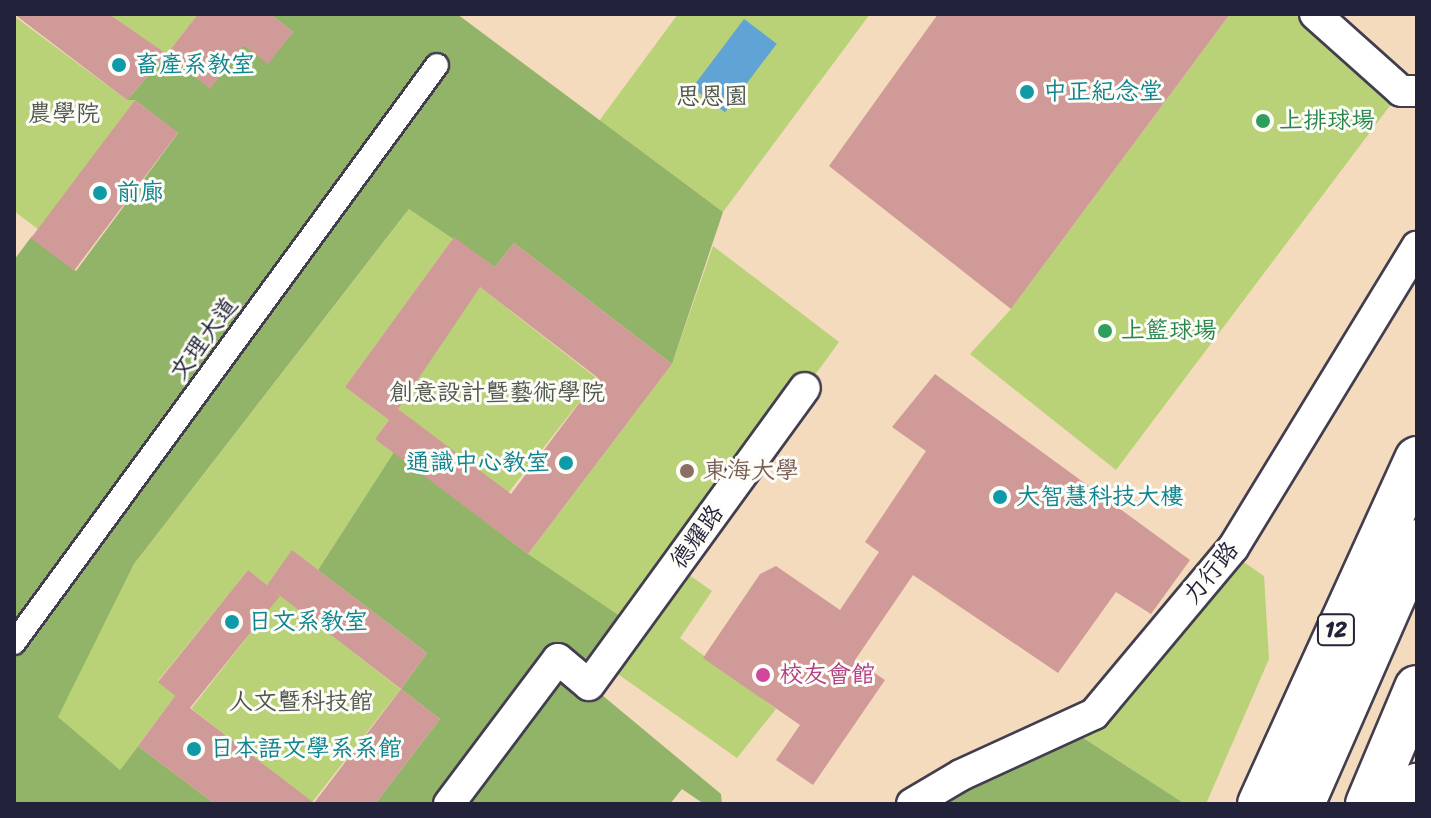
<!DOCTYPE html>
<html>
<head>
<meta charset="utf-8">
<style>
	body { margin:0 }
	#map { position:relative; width:1431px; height:818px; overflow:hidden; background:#f4dbbe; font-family:Sriracha,"LXGW WenKai TC",sans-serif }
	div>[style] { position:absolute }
	.green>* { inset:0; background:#b9d277; transform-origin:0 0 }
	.forest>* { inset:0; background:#92b468 }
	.water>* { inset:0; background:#60a3d5; transform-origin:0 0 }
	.building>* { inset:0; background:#cf9a97; transform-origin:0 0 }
	.roads { filter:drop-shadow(2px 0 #423e4f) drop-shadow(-2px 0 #423e4f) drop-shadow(0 2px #423e4f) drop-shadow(0 -2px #423e4f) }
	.pedestrian>* { height:22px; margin:-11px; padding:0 11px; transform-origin:11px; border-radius:11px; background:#fff }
	.minor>* { height:30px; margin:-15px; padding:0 15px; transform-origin:15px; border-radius:15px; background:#fff }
	.primary>* { height:44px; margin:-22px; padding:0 22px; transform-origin:22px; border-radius:22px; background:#fff }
	.dots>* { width:22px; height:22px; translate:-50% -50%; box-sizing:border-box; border:4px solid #fdfcf7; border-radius:50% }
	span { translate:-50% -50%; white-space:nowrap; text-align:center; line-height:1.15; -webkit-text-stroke:6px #fdfcf7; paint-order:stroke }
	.shield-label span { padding:2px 6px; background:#fdfcf7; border:2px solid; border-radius:6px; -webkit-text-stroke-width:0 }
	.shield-label { font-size:22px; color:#22223b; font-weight:700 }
	.culture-label { font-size:24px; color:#0d838f }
	.left { translate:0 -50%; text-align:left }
	.right { translate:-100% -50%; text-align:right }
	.park-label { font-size:24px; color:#4f574d }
	.leisure-label { font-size:24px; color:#27864d }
	.street-label { font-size:24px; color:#22223b }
	.education-label { font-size:24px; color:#785e54 }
	.hotel-label { font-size:24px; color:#b23c85 }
	.frame { position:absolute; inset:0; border:16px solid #22223b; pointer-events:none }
</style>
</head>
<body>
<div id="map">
	<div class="green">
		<div style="clip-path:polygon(109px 14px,198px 14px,167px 54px)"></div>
		<div style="clip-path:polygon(678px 14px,870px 14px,723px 212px,599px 121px)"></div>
		<div style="clip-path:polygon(1230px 14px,1299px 14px,1401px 91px,1116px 470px,970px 354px,1011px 309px)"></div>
		<div style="clip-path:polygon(14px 16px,127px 100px,135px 100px,39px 230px,14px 211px)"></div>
		<div style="clip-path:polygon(410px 208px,454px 237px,345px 387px,389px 420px,375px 439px,394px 452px,318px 570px,292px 551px,267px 585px,248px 570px,158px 681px,175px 696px,120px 770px,57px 718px,134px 564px)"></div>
		<div style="clip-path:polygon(713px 246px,839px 342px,676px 566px,712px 591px,680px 638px,776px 709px,737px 758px,605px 665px,528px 554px,672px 364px)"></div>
		<div style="left:480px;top:287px;width:149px;height:147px;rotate:38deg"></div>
		<div style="clip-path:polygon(1219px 545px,1264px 576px,1269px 659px,1206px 804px,1185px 804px,1068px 728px)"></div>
		<div style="left:280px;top:595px;width:153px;height:144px;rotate:38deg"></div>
	</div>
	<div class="forest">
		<div style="clip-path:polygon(270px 14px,457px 14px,723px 212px,672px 364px,514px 243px,495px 267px,409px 209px,134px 564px,58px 717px,120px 770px,138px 746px,215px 804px,14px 804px,14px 260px,32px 236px,76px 271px,178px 133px,135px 100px,127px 100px,167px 54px,210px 88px,244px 45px,268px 63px,293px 32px)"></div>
		<div style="clip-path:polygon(394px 452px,528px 554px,633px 625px,590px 685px,721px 794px,722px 804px,704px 804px,682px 789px,670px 804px,375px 804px,440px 719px,401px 689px,427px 653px,318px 570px)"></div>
		<div style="clip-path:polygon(1068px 728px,1185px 804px,912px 804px)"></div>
	</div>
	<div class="water">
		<div style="left:744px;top:19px;width:41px;height:86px;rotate:37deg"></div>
	</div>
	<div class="building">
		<div style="clip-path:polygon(14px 14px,109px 14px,167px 54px,127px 100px)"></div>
		<div style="clip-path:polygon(198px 14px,270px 14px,293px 32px,268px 64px,244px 45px,210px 89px,167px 54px)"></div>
		<div style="clip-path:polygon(938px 14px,1230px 14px,1011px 309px,829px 166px)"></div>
		<div style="left:135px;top:100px;width:54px;height:173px;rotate:37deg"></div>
		<div style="clip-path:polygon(evenodd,454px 237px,495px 267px,514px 243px,672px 364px,528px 554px,375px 439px,389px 420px,345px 387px,454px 237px,480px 287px,598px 378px,511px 494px,398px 409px,480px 287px)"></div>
		<div style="clip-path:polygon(935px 374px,1190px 560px,1151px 614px,1116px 592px,1058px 673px,913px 575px,855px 660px,885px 680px,813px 785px,776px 760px,800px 725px,703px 658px,760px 574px,776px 566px,840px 610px,879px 552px,865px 542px,926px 451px,892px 427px)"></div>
		<div style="clip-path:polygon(evenodd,292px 550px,427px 653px,401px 689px,440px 719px,375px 804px,215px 804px,138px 746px,175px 696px,186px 705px,158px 682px,248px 570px,267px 585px,292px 550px,270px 588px,401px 689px,314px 803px,190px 708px,280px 596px,270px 588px)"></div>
	</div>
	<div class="roads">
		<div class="pedestrian">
			<div style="left:14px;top:643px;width:716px;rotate:-53.8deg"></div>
		</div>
		<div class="minor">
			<div style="left:1315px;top:14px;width:115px;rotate:41.8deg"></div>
			<div style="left:1401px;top:91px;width:16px"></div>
			<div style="left:449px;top:804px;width:181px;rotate:-53.1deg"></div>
			<div style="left:558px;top:659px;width:40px;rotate:40deg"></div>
			<div style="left:589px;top:685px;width:367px;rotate:-54deg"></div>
			<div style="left:912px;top:804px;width:57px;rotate:-30.6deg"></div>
			<div style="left:961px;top:775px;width:146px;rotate:-24.6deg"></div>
			<div style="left:1094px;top:714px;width:217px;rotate:-50.1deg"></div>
			<div style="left:1233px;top:548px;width:353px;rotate:-58.6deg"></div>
		</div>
		<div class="primary">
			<div style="left:1260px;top:804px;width:379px;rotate:-65.5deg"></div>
			<div style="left:1302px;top:804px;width:286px;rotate:-66.3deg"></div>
			<div style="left:1368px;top:804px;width:126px;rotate:-67.1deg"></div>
			<div style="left:1409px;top:804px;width:20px;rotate:-66deg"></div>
		</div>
	</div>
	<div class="dots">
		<div style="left:119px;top:65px;background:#0f9aa8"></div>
		<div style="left:1027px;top:92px;background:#0f9aa8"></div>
		<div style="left:1263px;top:121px;background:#2e9e5b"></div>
		<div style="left:100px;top:193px;background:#0f9aa8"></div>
		<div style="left:1105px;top:331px;background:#2e9e5b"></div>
		<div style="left:566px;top:463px;background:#0f9aa8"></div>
		<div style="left:687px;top:471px;background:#8d6e63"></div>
		<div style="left:1000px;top:497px;background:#0f9aa8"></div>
		<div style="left:232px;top:622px;background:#0f9aa8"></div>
		<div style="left:763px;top:675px;background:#d1479c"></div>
		<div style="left:194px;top:749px;background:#0f9aa8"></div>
	</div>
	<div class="shield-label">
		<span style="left:1336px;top:630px">12</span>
	</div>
	<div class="culture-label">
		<span class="left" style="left:135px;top:65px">畜產系教室</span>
		<span class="left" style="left:1043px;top:92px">中正紀念堂</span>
		<span class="left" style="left:116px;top:193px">前廊</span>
		<span class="right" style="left:550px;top:463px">通識中心教室</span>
		<span class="left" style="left:1016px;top:497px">大智慧科技大樓</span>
		<span class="left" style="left:248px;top:622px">日文系教室</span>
		<span class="left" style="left:210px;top:749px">日本語文學系系館</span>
	</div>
	<div class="park-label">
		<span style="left:712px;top:97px">思恩園</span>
		<span style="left:64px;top:114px">農學院</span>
		<span style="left:497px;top:393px">創意設計暨藝術學院</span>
		<span style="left:301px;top:702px">人文暨科技館</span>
	</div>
	<div class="leisure-label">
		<span class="left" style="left:1279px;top:121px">上排球場</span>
		<span class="left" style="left:1121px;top:331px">上籃球場</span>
	</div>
	<div class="street-label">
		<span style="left:204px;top:339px;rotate:-54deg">文理大道</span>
		<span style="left:697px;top:537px;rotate:-54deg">德耀路</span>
		<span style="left:1211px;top:573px;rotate:-51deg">力行路</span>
	</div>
	<div class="education-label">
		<span class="left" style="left:703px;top:471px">東海大學</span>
	</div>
	<div class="hotel-label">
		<span class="left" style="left:779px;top:675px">校友會館</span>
	</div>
	<div class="frame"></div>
</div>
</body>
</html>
